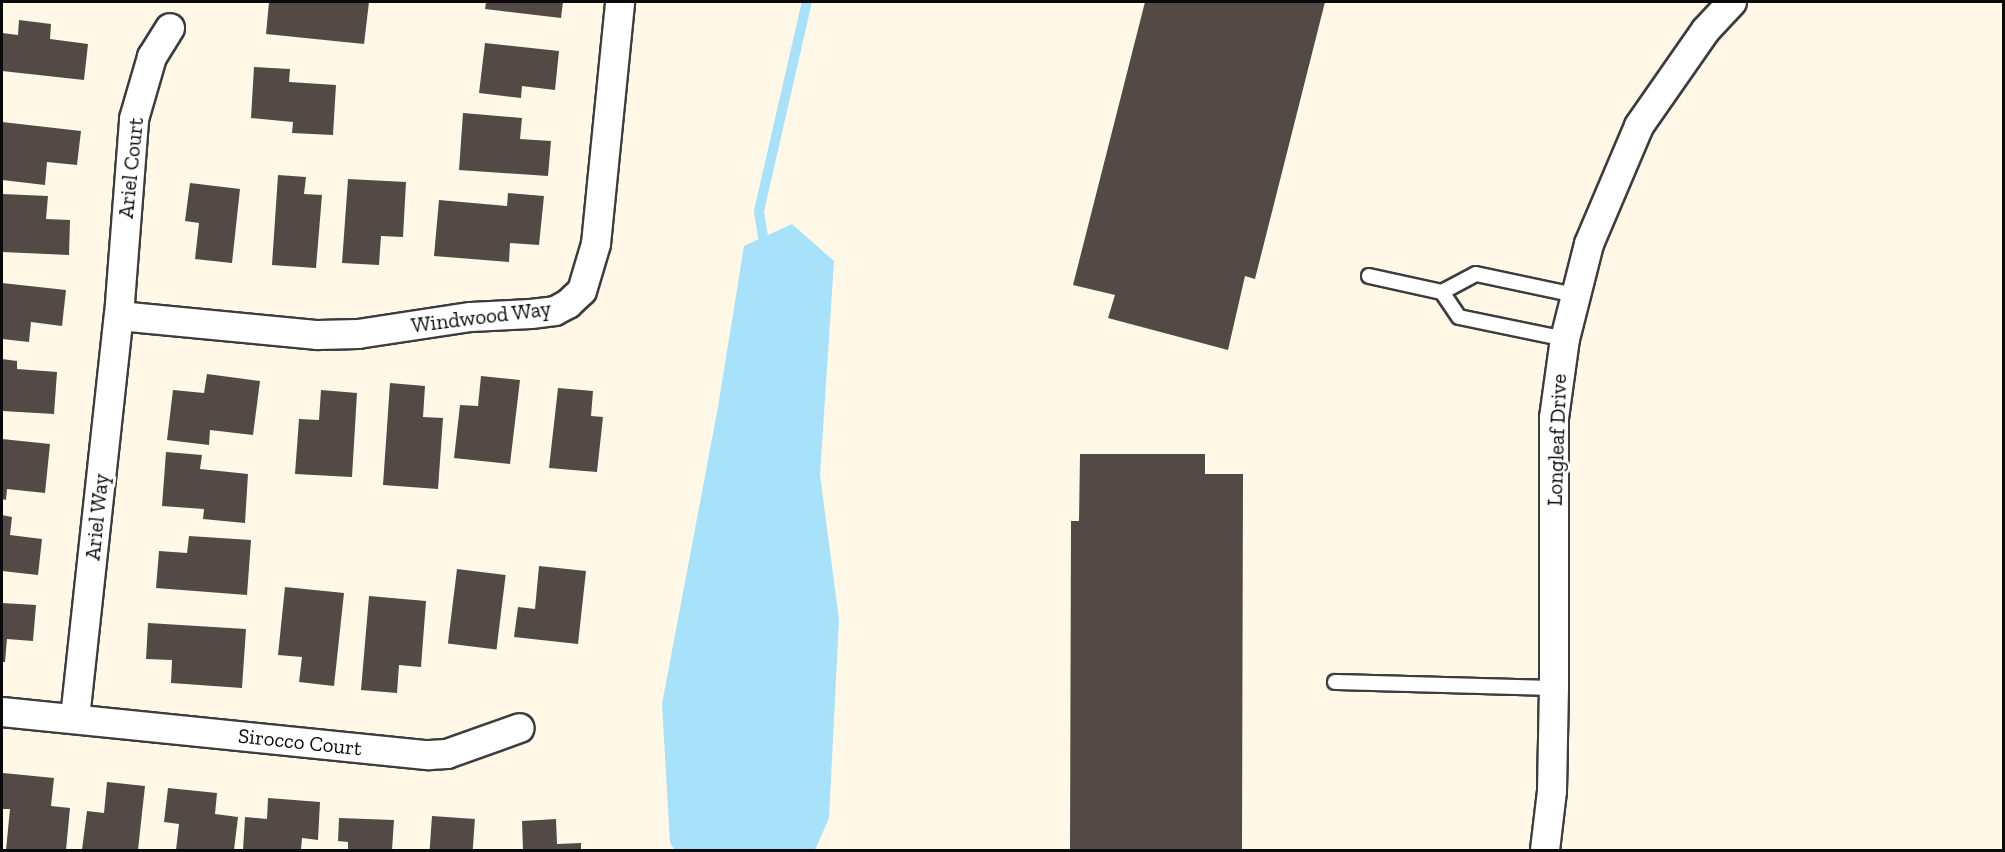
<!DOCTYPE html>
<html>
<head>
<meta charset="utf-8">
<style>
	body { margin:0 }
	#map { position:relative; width:2005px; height:852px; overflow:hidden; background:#fff8e7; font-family:"Zilla Slab",serif }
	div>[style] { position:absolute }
	.water>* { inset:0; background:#a8e2fa }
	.stream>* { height:10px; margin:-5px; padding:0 5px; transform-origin:5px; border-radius:5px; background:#a8e2fa }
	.building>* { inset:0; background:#534a46; transform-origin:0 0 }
	.roads { filter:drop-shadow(2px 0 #3d3d3d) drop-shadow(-2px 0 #3d3d3d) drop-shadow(0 2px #3d3d3d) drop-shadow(0 -2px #3d3d3d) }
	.service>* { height:14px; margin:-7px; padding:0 7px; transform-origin:7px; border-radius:7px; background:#fff }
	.minor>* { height:28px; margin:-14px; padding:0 14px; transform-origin:14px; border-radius:14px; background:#fff }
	span { translate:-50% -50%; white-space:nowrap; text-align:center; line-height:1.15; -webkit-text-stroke:6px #fff; paint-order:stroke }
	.street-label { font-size:21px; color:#0a0a0a }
	.frame { position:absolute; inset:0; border:3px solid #0a0a0a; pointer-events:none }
</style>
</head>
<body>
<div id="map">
	<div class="water">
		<div style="clip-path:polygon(792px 224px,834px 261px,820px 475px,839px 620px,829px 818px,815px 850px,675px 850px,670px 843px,662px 704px,718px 407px,744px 246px)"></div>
	</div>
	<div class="stream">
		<div style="left:763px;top:237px;width:26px;rotate:-99deg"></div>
		<div style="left:759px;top:211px;width:214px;rotate:-77.1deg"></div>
	</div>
	<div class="building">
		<div style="clip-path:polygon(269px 2px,369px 2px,364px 44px,266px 34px)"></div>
		<div style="clip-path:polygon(486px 2px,563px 2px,561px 18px,485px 9px)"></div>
		<div style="clip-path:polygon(1145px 2px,1325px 2px,1255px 279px,1245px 276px,1228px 350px,1108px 318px,1115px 295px,1073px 285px)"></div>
		<div style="clip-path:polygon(19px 20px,51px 24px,50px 39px,88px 44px,84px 80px,2px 71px,2px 33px,18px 35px)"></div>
		<div style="clip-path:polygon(485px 43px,559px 51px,555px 90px,522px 86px,521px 98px,479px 93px)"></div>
		<div style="clip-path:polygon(254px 67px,290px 69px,289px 82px,336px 85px,333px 135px,292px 133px,293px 122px,251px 118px)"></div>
		<div style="clip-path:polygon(463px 113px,522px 118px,520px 139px,551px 141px,548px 176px,459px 170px)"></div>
		<div style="clip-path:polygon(2px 122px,81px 131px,77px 165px,47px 162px,45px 185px,2px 180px)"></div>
		<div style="clip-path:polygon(278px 175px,306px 177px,304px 194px,322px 195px,316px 268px,272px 265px)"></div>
		<div style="clip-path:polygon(348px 179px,406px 182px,403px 237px,381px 236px,379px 265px,342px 263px)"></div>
		<div style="clip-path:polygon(190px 183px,240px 189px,232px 263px,195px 259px,199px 223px,185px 221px)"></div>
		<div style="clip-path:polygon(508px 193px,544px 196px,539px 245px,510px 243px,509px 262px,434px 256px,439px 200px,507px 206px)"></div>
		<div style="clip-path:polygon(2px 194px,48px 196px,46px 219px,70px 220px,69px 255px,2px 252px)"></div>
		<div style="clip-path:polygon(2px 283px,66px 290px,62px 326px,31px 322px,29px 342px,2px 339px)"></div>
		<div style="clip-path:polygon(2px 359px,17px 361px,17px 369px,57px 372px,54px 414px,2px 411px)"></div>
		<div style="clip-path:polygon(207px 374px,260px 381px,253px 435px,210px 430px,209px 445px,167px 440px,173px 390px,204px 393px)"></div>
		<div style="clip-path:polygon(481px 376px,520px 380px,510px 464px,454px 458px,460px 405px,478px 406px)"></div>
		<div style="clip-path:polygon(390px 383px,425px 386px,423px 417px,443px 418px,438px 489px,383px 485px)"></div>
		<div style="clip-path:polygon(558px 388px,593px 391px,591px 416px,603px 417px,597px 472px,549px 468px)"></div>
		<div style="clip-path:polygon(321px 390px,357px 393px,352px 477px,295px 474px,299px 419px,319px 420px)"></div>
		<div style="clip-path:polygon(2px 439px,50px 444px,45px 493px,7px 489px,6px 500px,2px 499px)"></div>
		<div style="clip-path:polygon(166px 452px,202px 455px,200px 469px,248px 474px,245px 523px,203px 519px,204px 509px,162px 506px)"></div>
		<div style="clip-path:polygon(1080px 454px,1205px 454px,1205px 474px,1243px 474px,1242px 850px,1070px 850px,1071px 521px,1079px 521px)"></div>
		<div style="clip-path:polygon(2px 515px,12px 517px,10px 535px,42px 539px,38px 575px,2px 571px)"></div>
		<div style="clip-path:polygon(189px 536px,251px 540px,247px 595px,156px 588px,159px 551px,187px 553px)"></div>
		<div style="clip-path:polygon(539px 566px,586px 571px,578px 644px,514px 637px,518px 607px,535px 609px)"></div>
		<div style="left:457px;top:569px;width:49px;height:75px;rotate:7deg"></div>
		<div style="clip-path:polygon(285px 587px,344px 593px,334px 686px,299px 682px,302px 657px,278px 655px)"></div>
		<div style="clip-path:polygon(369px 596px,426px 601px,421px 667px,399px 665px,397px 693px,361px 690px)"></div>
		<div style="clip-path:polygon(2px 603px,36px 605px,33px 641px,7px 639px,5px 662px,2px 662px)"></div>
		<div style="clip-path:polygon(148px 623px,246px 629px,242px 688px,171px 683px,172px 660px,146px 659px)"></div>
		<div style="clip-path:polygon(3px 773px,54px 778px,51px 806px,70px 808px,66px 850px,6px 850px,10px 809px,2px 809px)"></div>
		<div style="clip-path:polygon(107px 782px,145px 786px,138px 850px,82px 850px,87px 811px,104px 813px)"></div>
		<div style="clip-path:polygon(168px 788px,217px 793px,215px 814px,238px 817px,234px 850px,176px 850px,179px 824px,164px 822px)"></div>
		<div style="clip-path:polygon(268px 798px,320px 802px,318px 840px,302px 838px,301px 850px,243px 850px,245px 817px,267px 819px)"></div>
		<div style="left:432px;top:816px;width:43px;height:34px;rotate:4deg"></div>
		<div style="clip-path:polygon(339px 818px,394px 820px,392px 850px,348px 850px,348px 842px,338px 841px)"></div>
		<div style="clip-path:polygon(556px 819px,557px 844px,581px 843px,581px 850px,523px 850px,522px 821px)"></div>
	</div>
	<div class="roads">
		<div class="service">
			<div style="left:1369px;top:276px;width:75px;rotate:12.4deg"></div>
			<div style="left:1442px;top:292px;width:38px;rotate:-28deg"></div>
			<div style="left:1476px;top:274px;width:101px;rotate:12deg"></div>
			<div style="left:1442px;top:292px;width:30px;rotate:56deg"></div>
			<div style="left:1459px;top:317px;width:108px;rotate:11.7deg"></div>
			<div style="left:1335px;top:682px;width:219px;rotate:1.6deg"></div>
		</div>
		<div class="minor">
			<div style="left:119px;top:316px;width:200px;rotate:5.5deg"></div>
			<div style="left:318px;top:335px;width:40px;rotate:-1.4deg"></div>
			<div style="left:358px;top:334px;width:114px;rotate:-8.6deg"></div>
			<div style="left:471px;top:317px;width:60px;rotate:-2.9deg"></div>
			<div style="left:531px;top:314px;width:24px;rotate:-7deg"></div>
			<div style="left:555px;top:311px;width:15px;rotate:-28deg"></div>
			<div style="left:568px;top:304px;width:19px;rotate:-43deg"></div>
			<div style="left:582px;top:291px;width:49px;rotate:-73.4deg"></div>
			<div style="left:596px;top:244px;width:243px;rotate:-84.3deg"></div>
			<div style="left:2px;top:712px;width:429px;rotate:5.8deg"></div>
			<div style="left:429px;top:755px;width:18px;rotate:-3deg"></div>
			<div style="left:447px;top:754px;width:77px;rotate:-19.6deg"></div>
			<div style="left:75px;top:718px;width:404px;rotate:-83.8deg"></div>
			<div style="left:119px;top:316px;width:198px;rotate:-85.6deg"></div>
			<div style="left:134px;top:119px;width:65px;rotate:-73.8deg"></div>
			<div style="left:152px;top:57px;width:34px;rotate:-58deg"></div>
			<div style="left:1545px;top:850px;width:59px;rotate:-83.2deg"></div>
			<div style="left:1552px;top:791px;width:103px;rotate:-88.9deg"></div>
			<div style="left:1554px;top:688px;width:270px;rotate:-90deg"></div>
			<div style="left:1554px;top:418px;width:80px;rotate:-82.1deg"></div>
			<div style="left:1565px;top:339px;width:98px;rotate:-75.8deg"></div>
			<div style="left:1589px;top:244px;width:128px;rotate:-67deg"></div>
			<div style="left:1639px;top:126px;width:117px;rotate:-55.1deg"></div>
			<div style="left:1706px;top:30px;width:38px;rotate:-47deg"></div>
		</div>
	</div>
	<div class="street-label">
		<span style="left:131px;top:168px;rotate:-84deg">Ariel Court</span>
		<span style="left:481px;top:317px;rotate:-7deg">Windwood Way</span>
		<span style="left:1557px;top:440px;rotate:-88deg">Longleaf Drive</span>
		<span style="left:97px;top:517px;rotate:-84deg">Ariel Way</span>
		<span style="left:300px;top:742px;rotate:6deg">Sirocco Court</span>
	</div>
	<div class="frame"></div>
</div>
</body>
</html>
